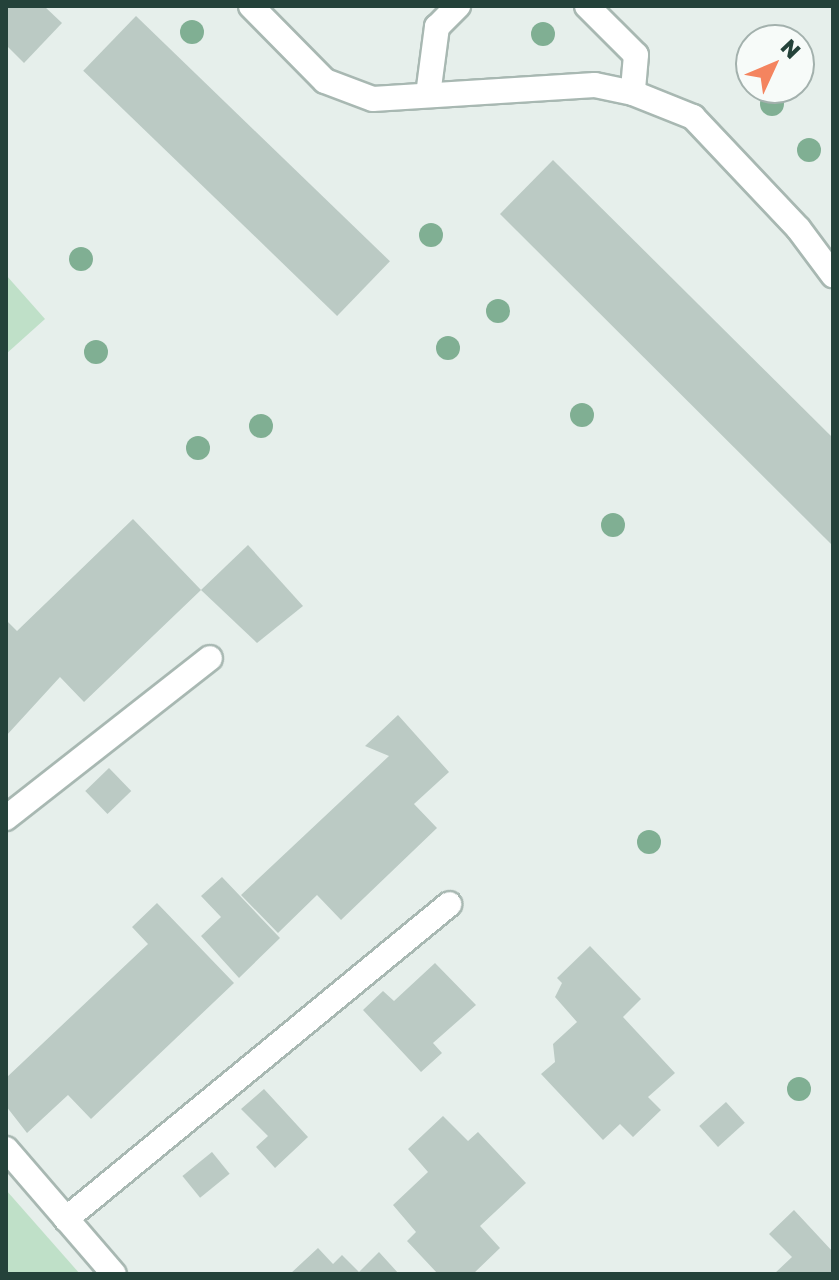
<!DOCTYPE html>
<html>
<head>
<meta charset="utf-8">
<style>
	body { margin:0 }
	#map { position:relative; width:839px; height:1280px; overflow:hidden; background:#e6efeb; font-family:"Golos Text",sans-serif }
	div>[style] { position:absolute }
	.green>* { inset:0; background:#bfe0c8 }
	.building>* { inset:0; background:#bbcac4; transform-origin:0 0 }
	.roads { filter:drop-shadow(2px 0 #a8b8b2) drop-shadow(-2px 0 #a8b8b2) drop-shadow(0 2px #a8b8b2) drop-shadow(0 -2px #a8b8b2) }
	.lane>* { height:24px; margin:-12px; padding:0 12px; transform-origin:12px; border-radius:12px; background:#fff }
	.street>* { height:24px; margin:-12px; padding:0 12px; transform-origin:12px; border-radius:12px; background:#fff }
	.trees>* { width:24px; height:24px; margin:-12px; border-radius:50%; background:#80af93 }
	span { translate:-50% -50%; white-space:nowrap; text-align:center; line-height:1.15; -webkit-text-stroke:7px #f7fbf9; paint-order:stroke }
	.frame { position:absolute; inset:0; border:8px solid #24423a; pointer-events:none }
	.north { position:absolute; left:735px; top:24px; width:80px; height:80px; box-sizing:border-box; background:#f7fbf9; border:2px solid #a3b1ad; border-radius:50%; rotate:46deg; font-size:22px; font-weight:700; line-height:32px; text-align:center; color:#24423a }
	.north::after { content:''; display:block; margin:auto; width:28px; height:36px; background:#f4845f; clip-path:polygon(50% 0,100% 100%,50% 72%,0 100%) }
</style>
</head>
<body>
<div id="map">
	<div class="green">
		<div style="clip-path:polygon(6px 275px,45px 319px,6px 354px)"></div>
		<div style="clip-path:polygon(6px 1190px,80px 1274px,6px 1274px)"></div>
	</div>
	<div class="building">
		<div style="clip-path:polygon(6px 6px,44px 6px,62px 23px,24px 63px,6px 45px)"></div>
		<div style="left:136px;top:16px;width:353px;height:76px;rotate:44deg"></div>
		<div style="clip-path:polygon(553px 160px,833px 438px,833px 546px,500px 214px)"></div>
		<div style="clip-path:polygon(133px 519px,201px 590px,84px 702px,60px 677px,6px 736px,6px 620px,17px 631px)"></div>
		<div style="clip-path:polygon(248px 545px,303px 606px,257px 643px,201px 590px)"></div>
		<div style="clip-path:polygon(398px 715px,449px 772px,414px 804px,437px 828px,341px 920px,317px 895px,278px 933px,241px 895px,389px 756px,365px 746px)"></div>
		<div style="left:109px;top:768px;width:32px;height:33px;rotate:46deg"></div>
		<div style="clip-path:polygon(222px 877px,280px 938px,239px 978px,201px 936px,221px 917px,201px 896px)"></div>
		<div style="clip-path:polygon(157px 903px,234px 983px,91px 1119px,68px 1095px,27px 1133px,6px 1106px,6px 1078px,148px 944px,132px 927px)"></div>
		<div style="clip-path:polygon(590px 946px,641px 999px,623px 1017px,675px 1073px,648px 1097px,661px 1110px,633px 1137px,620px 1124px,603px 1140px,541px 1074px,555px 1062px,553px 1044px,577px 1022px,555px 997px,562px 983px,557px 978px)"></div>
		<div style="clip-path:polygon(435px 963px,476px 1005px,433px 1043px,442px 1053px,421px 1072px,363px 1010px,383px 991px,394px 1001px)"></div>
		<div style="clip-path:polygon(264px 1089px,308px 1137px,275px 1168px,256px 1147px,268px 1136px,241px 1109px)"></div>
		<div style="left:726px;top:1102px;width:28px;height:36px;rotate:48deg"></div>
		<div style="clip-path:polygon(443px 1116px,468px 1141px,478px 1132px,526px 1183px,480px 1226px,500px 1248px,473px 1274px,438px 1274px,407px 1241px,416px 1232px,393px 1205px,428px 1172px,408px 1149px)"></div>
		<div style="left:212px;top:1152px;width:28px;height:38px;rotate:51deg"></div>
		<div style="clip-path:polygon(794px 1210px,833px 1252px,833px 1274px,774px 1274px,792px 1257px,769px 1234px)"></div>
		<div style="clip-path:polygon(318px 1248px,333px 1264px,342px 1255px,359px 1272px,379px 1252px,399px 1274px,290px 1274px)"></div>
	</div>
	<div class="roads">
		<div class="lane">
			<div style="left:6px;top:818px;width:259px;rotate:-38.1deg"></div>
			<div style="left:66px;top:1219px;width:496px;rotate:-39.4deg"></div>
		</div>
		<div class="street">
			<div style="left:251px;top:6px;width:105px;rotate:45.4deg"></div>
			<div style="left:325px;top:81px;width:51px;rotate:20.6deg"></div>
			<div style="left:373px;top:99px;width:222px;rotate:-3.6deg"></div>
			<div style="left:595px;top:85px;width:39px;rotate:12deg"></div>
			<div style="left:633px;top:93px;width:65px;rotate:21.8deg"></div>
			<div style="left:693px;top:117px;width:153px;rotate:46.6deg"></div>
			<div style="left:798px;top:228px;width:59px;rotate:53.3deg"></div>
			<div style="left:587px;top:6px;width:69px;rotate:45deg"></div>
			<div style="left:636px;top:55px;width:38px;rotate:95deg"></div>
			<div style="left:428px;top:95px;width:69px;rotate:-82.5deg"></div>
			<div style="left:437px;top:27px;width:30px;rotate:-45deg"></div>
			<div style="left:6px;top:1149px;width:165px;rotate:49.2deg"></div>
		</div>
	</div>
	<div class="trees">
		<div style="left:192px;top:32px"></div>
		<div style="left:543px;top:34px"></div>
		<div style="left:772px;top:104px"></div>
		<div style="left:809px;top:150px"></div>
		<div style="left:431px;top:235px"></div>
		<div style="left:81px;top:259px"></div>
		<div style="left:498px;top:311px"></div>
		<div style="left:448px;top:348px"></div>
		<div style="left:96px;top:352px"></div>
		<div style="left:582px;top:415px"></div>
		<div style="left:261px;top:426px"></div>
		<div style="left:198px;top:448px"></div>
		<div style="left:613px;top:525px"></div>
		<div style="left:649px;top:842px"></div>
		<div style="left:799px;top:1089px"></div>
	</div>
	<div class="frame"></div>
	<div class="north">N</div>
</div>
</body>
</html>
